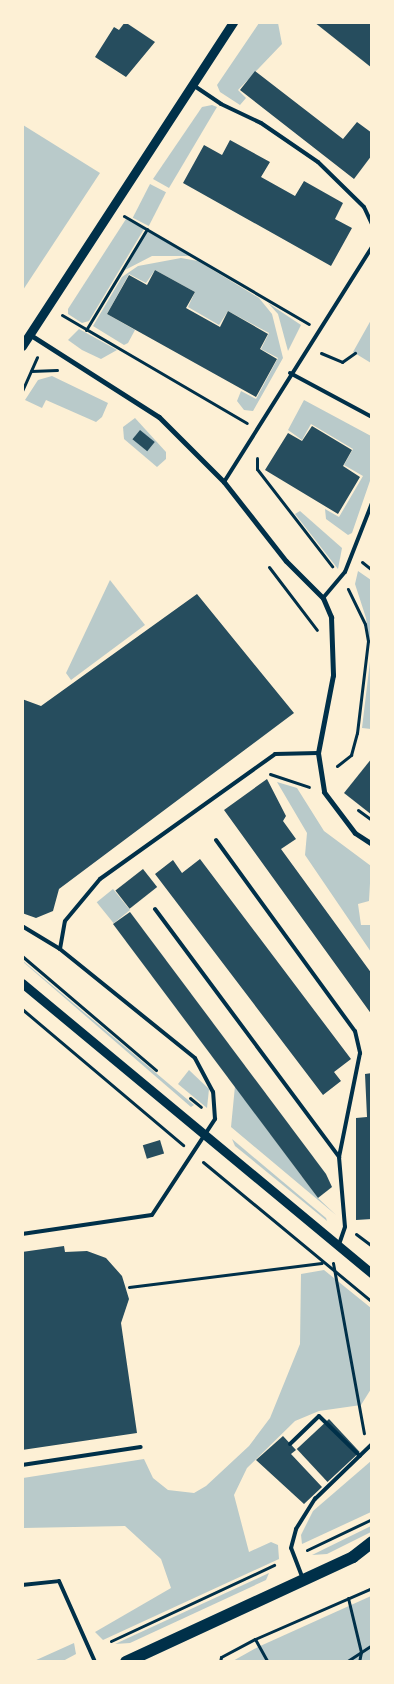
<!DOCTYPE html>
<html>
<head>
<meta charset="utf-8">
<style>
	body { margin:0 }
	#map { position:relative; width:394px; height:1684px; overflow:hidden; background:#fdf0d5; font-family:Signika,sans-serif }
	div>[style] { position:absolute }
	.green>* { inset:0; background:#b9caca; transform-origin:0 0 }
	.building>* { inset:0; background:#264d5e; transform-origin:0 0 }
	.path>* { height:3px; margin:-1.5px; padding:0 1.5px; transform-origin:1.5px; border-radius:1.5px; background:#003049 }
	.service>* { height:4px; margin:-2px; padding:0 2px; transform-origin:2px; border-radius:2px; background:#003049 }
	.minor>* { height:5px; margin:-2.5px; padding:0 2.5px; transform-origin:2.5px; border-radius:2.5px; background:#003049 }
	.tertiary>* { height:9px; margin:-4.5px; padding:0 4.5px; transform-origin:4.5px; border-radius:4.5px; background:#003049 }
	.primary>* { height:12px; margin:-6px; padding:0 6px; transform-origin:6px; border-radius:6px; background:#003049 }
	span { translate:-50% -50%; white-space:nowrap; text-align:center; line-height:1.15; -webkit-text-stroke:4px #fdf0d5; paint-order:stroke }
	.frame { position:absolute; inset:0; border:24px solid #fdf0d5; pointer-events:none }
</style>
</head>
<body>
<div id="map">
	<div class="green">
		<div style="clip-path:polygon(259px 23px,278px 23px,282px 44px,238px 90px,246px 98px,240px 105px,220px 92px,217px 85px)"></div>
		<div style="clip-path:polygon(212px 105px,217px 107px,169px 188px,153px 179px,202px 107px)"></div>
		<div style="clip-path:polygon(23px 125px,100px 173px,23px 290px)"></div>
		<div style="left:150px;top:184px;width:18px;height:38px;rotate:27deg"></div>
		<div style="clip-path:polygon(126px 219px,144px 229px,89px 321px,82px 323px,68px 314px,68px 309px)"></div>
		<div style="clip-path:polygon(147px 231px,190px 256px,152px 256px,125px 270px)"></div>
		<div style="clip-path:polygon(181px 258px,198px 261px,259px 298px,272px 314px,283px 358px,253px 411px,244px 410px,237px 401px,241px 391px,256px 399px,278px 358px,261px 349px,269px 333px,228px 311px,219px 325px,188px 307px,195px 292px,155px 270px,146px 283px,129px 274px,107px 314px,135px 330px,128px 343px,124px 345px,93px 326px,122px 277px,138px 266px)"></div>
		<div style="clip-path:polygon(268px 303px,301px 325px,288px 351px,278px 314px)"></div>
		<div style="clip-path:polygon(371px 320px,371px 363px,353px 352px)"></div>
		<div style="clip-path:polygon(79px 329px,90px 335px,117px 350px,101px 359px,82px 350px,68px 340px)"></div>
		<div style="clip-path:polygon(52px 376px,108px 403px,102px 417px,96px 422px,46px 400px,42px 408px,25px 400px,38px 380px)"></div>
		<div style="clip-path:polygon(304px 400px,371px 436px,371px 478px,352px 533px,348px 535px,326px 519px,325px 509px,339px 517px,363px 476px,344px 465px,353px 449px,311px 424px,302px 440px,288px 430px)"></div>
		<div style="clip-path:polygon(135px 418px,166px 452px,166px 459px,157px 467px,124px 439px,123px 427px)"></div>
		<div style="clip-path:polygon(300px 511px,342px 548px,338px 569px,295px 514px)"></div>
		<div style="clip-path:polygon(358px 571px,371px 580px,371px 729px,362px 728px,371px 653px,366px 618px,355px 584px)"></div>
		<div style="clip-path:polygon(110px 580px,145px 625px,71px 680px,66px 673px)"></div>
		<div style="clip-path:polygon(277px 782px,297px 788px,324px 831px,371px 866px,369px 901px,358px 904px,361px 925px,371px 925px,371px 952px,305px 855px,307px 833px)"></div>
		<div style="left:113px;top:889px;width:27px;height:21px;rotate:51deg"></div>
		<div style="clip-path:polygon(22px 961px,23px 961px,194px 1105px,191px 1107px)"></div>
		<div style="clip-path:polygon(189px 1070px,209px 1089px,207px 1108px,178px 1084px)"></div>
		<div style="clip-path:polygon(235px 1086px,318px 1198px,336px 1215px,231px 1127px)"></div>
		<div style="clip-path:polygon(232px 1139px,326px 1218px,327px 1221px,235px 1146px)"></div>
		<div style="clip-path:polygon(324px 1270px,371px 1308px,371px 1389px,361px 1405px,319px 1411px,295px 1421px,247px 1468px,234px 1495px,249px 1552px,271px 1542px,278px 1545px,279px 1559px,103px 1640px,95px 1632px,171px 1588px,161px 1559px,125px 1526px,23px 1528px,23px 1478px,144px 1459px,153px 1478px,168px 1490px,194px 1493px,206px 1486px,249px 1446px,270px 1418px,300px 1344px,301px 1274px)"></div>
		<div style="clip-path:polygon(371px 1461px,371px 1512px,302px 1544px,301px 1535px,313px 1511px)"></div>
		<div style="clip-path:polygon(371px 1526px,371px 1532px,327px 1554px,312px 1555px)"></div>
		<div style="clip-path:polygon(269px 1573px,266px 1580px,130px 1643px,115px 1644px)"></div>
		<div style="clip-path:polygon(371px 1596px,371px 1661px,231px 1662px,258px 1647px)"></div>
		<div style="clip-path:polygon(74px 1643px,76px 1654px,63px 1661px,34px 1661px)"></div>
	</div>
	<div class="building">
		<div style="clip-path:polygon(125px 22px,155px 42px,126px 77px,95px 57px,114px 27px,119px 30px)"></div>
		<div style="clip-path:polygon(314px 22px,372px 22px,372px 68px)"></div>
		<div style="clip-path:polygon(255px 71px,343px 139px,357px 122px,372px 133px,372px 155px,354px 179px,240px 90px)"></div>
		<div style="clip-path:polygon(230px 140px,270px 162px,261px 177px,295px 196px,304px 181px,343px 203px,335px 219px,352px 228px,331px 266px,183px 183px,204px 145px,222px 155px)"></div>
		<div style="clip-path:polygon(155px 270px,195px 292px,186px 308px,220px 327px,228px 311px,268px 334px,260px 349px,277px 359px,256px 397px,107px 314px,129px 275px,147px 285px)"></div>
		<div style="clip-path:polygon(312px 426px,352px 450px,343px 466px,360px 477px,338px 514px,265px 470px,288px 433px,302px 441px)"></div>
		<div style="left:140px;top:430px;width:19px;height:12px;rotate:39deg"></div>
		<div style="clip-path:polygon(197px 594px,294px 713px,59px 889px,53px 911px,36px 918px,22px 913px,22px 699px,41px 706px)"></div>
		<div style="clip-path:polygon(372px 758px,372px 815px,344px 793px)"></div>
		<div style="clip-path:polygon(267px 779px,286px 816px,283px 821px,296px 839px,281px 849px,372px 974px,372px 1015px,224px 810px)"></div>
		<div style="clip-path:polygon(200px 859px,351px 1059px,334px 1072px,341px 1081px,323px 1095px,155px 874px,173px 860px,182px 873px)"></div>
		<div style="left:143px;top:869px;width:23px;height:35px;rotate:52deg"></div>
		<div style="clip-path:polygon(130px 912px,326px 1174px,332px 1187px,318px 1198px,113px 924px)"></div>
		<div style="clip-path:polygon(372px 1073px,372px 1219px,356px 1220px,356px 1118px,367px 1117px,365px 1074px)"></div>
		<div style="left:160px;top:1140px;width:14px;height:18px;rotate:73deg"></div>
		<div style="clip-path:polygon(64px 1246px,65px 1252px,87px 1251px,106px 1258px,122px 1276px,129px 1299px,121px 1323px,137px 1433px,22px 1450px,22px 1252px)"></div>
		<div style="left:329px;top:1419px;width:45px;height:44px;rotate:47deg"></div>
		<div style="clip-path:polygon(283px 1436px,296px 1450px,291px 1454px,322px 1487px,304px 1504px,256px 1460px)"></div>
	</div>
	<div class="path">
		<div style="left:124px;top:216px;width:214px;rotate:30.3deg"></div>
		<div style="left:62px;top:315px;width:214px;rotate:30.3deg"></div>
		<div style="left:86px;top:330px;width:118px;rotate:-58.9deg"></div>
		<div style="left:321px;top:353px;width:23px;rotate:23deg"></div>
		<div style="left:342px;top:362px;width:16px;rotate:-35deg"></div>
		<div style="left:31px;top:371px;width:26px;rotate:-2deg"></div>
		<div style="left:22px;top:391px;width:37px;rotate:-66deg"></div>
		<div style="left:257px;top:458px;width:11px;rotate:90deg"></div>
		<div style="left:257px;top:469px;width:123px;rotate:52.3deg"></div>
		<div style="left:362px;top:562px;width:13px;rotate:39deg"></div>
		<div style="left:269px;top:567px;width:79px;rotate:52.7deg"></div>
		<div style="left:337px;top:766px;width:18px;rotate:-38deg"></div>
		<div style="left:351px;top:755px;width:23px;rotate:-75deg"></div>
		<div style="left:357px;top:733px;width:93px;rotate:-83.2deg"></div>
		<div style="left:368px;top:641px;width:17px;rotate:-100deg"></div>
		<div style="left:365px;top:624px;width:39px;rotate:-116deg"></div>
		<div style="left:270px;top:774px;width:41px;rotate:18.4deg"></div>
		<div style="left:358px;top:810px;width:17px;rotate:36deg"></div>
		<div style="left:22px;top:956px;width:176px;rotate:40.4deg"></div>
		<div style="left:22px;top:1009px;width:211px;rotate:40.2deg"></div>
		<div style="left:190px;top:1098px;width:14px;rotate:39deg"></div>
		<div style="left:203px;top:1162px;width:219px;rotate:39.6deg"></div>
		<div style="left:356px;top:1234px;width:20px;rotate:37deg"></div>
		<div style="left:333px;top:1263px;width:173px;rotate:79.7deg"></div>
		<div style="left:129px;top:1287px;width:194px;rotate:-7.1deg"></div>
		<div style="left:307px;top:1550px;width:72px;rotate:-25.5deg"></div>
		<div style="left:348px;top:1598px;width:56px;rotate:76.5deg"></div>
		<div style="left:361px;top:1652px;width:10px;rotate:101deg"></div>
		<div style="left:255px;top:1639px;width:26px;rotate:61deg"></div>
		<div style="left:111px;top:1641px;width:180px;rotate:-25deg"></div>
		<div style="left:73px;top:1662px;width:1px;rotate:-45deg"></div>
		<div style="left:220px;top:1662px;width:5px;rotate:-79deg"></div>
		<div style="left:221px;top:1657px;width:38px;rotate:-28deg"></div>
		<div style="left:255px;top:1639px;width:128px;rotate:-23.6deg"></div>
		<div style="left:346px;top:1662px;width:31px;rotate:-33deg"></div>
	</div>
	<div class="service">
		<div style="left:193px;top:85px;width:34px;rotate:34deg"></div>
		<div style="left:221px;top:104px;width:44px;rotate:25.4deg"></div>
		<div style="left:261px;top:123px;width:69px;rotate:34.4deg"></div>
		<div style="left:318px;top:162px;width:64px;rotate:44.4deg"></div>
		<div style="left:364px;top:207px;width:19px;rotate:65deg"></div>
		<div style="left:290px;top:373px;width:93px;rotate:28.2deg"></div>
		<div style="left:224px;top:482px;width:278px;rotate:-57.8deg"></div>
		<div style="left:323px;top:598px;width:34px;rotate:-50deg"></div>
		<div style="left:345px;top:572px;width:74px;rotate:-68.6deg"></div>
		<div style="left:216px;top:840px;width:236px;rotate:54deg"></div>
		<div style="left:355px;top:1031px;width:23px;rotate:77deg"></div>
		<div style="left:360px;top:1053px;width:106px;rotate:101.4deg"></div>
		<div style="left:155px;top:909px;width:309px;rotate:53.4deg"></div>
		<div style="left:339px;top:1157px;width:70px;rotate:85.1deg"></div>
		<div style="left:345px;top:1227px;width:18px;rotate:109deg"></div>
		<div style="left:22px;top:926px;width:44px;rotate:31.2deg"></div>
		<div style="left:22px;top:1234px;width:131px;rotate:-8.3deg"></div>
		<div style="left:152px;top:1215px;width:115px;rotate:-56.7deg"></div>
		<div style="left:215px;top:1119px;width:27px;rotate:-94deg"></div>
		<div style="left:213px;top:1092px;width:38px;rotate:-118deg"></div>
		<div style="left:195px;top:1058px;width:174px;rotate:-141.1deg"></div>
		<div style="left:60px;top:949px;width:28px;rotate:-80deg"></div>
		<div style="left:65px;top:921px;width:55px;rotate:-50.2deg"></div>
		<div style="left:100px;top:879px;width:215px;rotate:-35.5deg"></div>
		<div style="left:275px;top:754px;width:43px;rotate:-1.3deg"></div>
		<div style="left:290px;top:1444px;width:40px;rotate:-44deg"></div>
		<div style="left:319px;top:1416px;width:57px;rotate:44.3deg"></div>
		<div style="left:22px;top:1465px;width:120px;rotate:-8.6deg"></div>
		<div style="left:303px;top:1579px;width:33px;rotate:-111deg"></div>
		<div style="left:291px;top:1548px;width:20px;rotate:-75deg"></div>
		<div style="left:296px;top:1529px;width:36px;rotate:-58deg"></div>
		<div style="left:315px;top:1499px;width:79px;rotate:-44deg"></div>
		<div style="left:22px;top:1585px;width:37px;rotate:-6deg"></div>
		<div style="left:59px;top:1581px;width:89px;rotate:66deg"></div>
	</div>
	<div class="minor">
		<div style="left:29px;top:334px;width:154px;rotate:32.6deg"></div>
		<div style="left:159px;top:417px;width:92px;rotate:45deg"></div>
		<div style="left:224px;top:482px;width:100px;rotate:51.9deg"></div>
		<div style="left:286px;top:561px;width:52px;rotate:45deg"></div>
		<div style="left:323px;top:598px;width:21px;rotate:67deg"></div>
		<div style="left:331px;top:617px;width:58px;rotate:88deg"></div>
		<div style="left:333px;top:675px;width:79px;rotate:100.9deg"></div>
		<div style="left:318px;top:753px;width:39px;rotate:81deg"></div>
		<div style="left:324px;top:792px;width:51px;rotate:52.9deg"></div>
		<div style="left:355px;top:833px;width:20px;rotate:33deg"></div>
	</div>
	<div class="tertiary">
		<div style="left:22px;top:346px;width:387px;rotate:-56.9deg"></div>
		<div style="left:22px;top:983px;width:455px;rotate:39.7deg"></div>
	</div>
	<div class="primary">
		<div style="left:126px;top:1662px;width:250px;rotate:-24.8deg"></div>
		<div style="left:353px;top:1557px;width:24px;rotate:-38deg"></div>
	</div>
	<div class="frame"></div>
</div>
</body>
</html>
